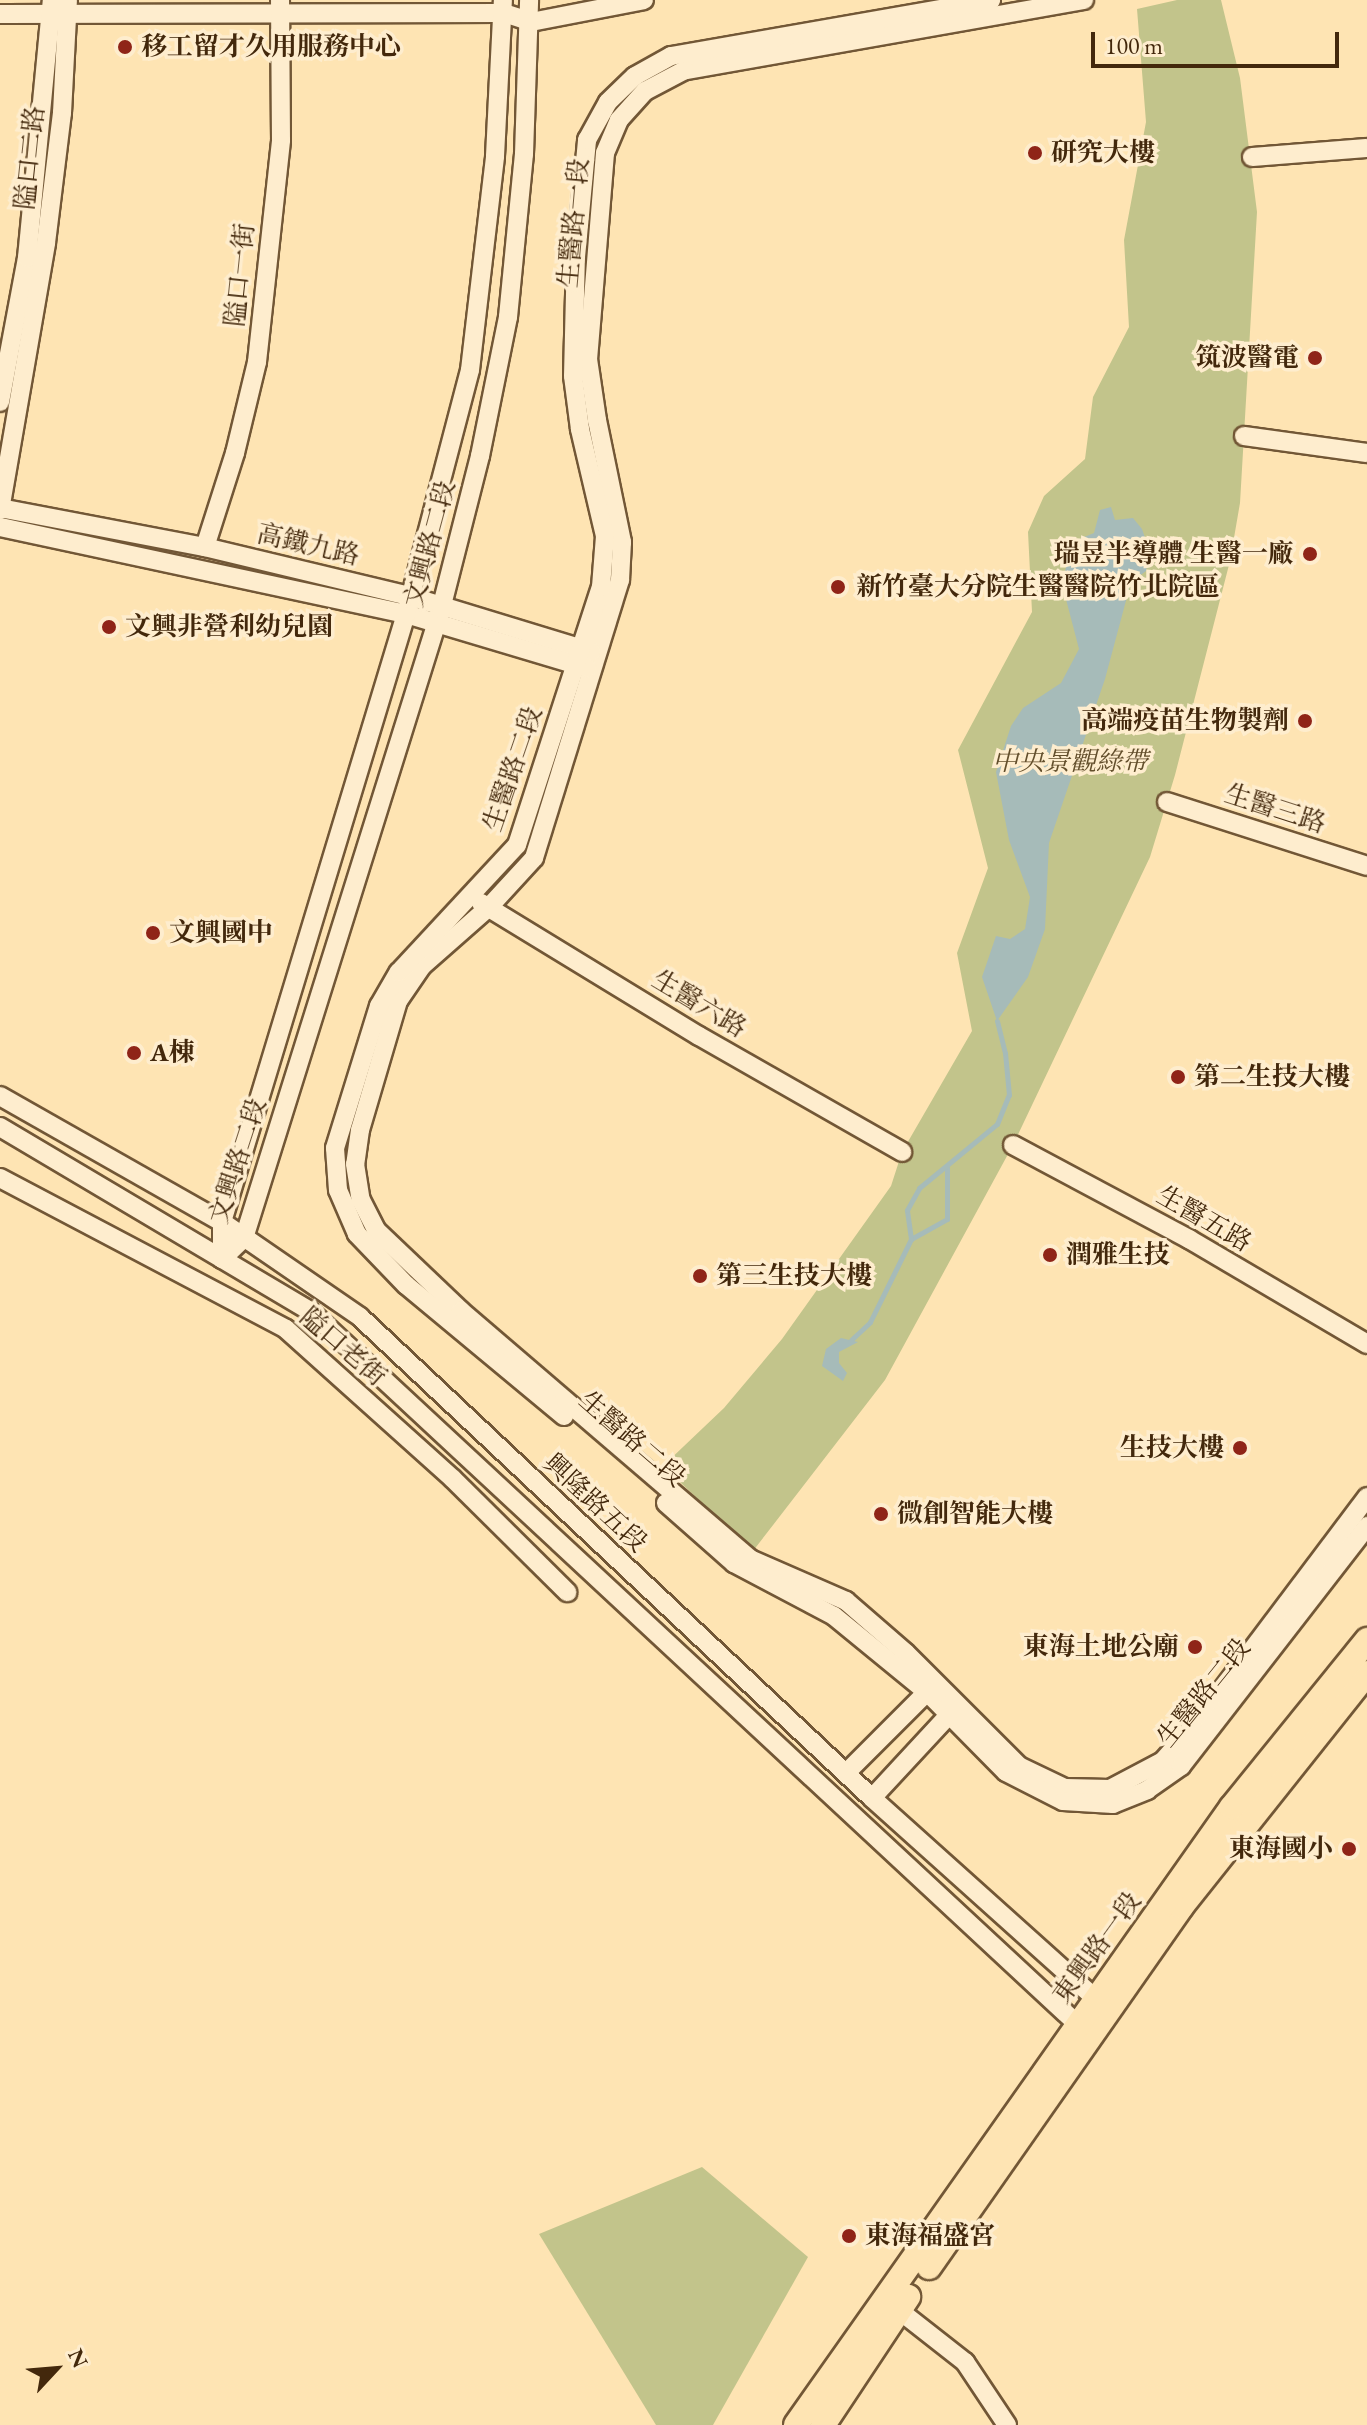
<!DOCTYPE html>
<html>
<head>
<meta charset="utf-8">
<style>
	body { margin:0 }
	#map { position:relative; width:1367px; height:2425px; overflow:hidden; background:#fee4b3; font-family:"EB Garamond","Noto Serif TC",serif }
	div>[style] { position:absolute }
	.green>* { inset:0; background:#c2c48b }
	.water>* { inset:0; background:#a6bbb9 }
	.stream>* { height:5px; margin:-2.5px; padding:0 2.5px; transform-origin:2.5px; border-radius:2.5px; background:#a6bbb9 }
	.roads { filter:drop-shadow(2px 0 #725736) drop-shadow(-2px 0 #725736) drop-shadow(0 2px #725736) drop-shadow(0 -2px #725736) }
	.minor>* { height:18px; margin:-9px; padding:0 9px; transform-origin:9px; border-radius:9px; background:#feedce }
	.major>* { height:24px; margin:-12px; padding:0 12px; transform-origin:12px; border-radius:12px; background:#fee4b3 }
	.dots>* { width:22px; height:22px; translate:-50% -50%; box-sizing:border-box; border:4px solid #feedce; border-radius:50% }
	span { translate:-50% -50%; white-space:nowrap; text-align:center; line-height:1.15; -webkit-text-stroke:7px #feedce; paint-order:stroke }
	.poi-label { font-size:26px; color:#43280c; font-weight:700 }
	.left { translate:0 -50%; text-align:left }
	.right { translate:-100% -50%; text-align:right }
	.street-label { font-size:26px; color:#43280c }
	.park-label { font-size:26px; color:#634f2c; font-style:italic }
	.north { position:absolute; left:16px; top:2329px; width:80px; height:80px; -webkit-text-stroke:6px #feedce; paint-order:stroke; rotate:64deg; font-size:22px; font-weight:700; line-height:32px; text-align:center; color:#43280c }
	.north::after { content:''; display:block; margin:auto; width:28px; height:36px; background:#43280c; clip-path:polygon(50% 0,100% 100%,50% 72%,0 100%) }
	.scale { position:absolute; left:1091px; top:32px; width:248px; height:36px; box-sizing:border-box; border:4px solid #43280c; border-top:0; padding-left:10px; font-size:24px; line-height:28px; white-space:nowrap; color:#43280c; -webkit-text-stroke:6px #feedce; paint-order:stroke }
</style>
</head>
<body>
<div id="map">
	<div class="green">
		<div style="clip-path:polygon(1177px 0,1221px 0,1240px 78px,1257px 212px,1240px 503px,1230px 561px,1175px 775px,1150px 857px,1013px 1145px,885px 1380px,753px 1551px,663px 1466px,724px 1408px,782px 1339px,891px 1186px,902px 1152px,972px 1031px,957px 953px,988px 868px,958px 750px,1032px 612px,1028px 532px,1044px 496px,1085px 459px,1093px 397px,1129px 327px,1124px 240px,1146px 122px,1137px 9px)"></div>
		<div style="clip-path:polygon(702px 2167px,808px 2257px,713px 2425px,656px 2425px,539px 2234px)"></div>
	</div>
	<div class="water">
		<div style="clip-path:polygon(1111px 507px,1115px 520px,1133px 518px,1142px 529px,1150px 552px,1146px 571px,1131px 582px,1105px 679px,1049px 843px,1045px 929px,1028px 977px,997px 1021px,982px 977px,996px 936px,1010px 939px,1025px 929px,1030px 897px,1009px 840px,996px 772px,1011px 726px,1023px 708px,1061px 683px,1079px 649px,1062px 584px,1072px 542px,1094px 533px,1100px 510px)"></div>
		<div style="clip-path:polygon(841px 1338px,858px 1342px,839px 1352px,839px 1363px,847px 1373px,843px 1381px,822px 1366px,826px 1349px)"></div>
	</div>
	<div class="stream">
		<div style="left:911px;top:1239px;width:41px;rotate:-29.1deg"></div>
		<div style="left:947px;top:1219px;width:51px;rotate:-90deg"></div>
		<div style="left:851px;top:1340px;width:26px;rotate:-43deg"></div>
		<div style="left:870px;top:1322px;width:93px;rotate:-63.7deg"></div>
		<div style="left:911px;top:1239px;width:29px;rotate:-98deg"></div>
		<div style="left:907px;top:1210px;width:25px;rotate:-61deg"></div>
		<div style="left:919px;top:1188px;width:101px;rotate:-39.4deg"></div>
		<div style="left:997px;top:1124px;width:31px;rotate:-68deg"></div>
		<div style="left:1009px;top:1095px;width:42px;rotate:-95.4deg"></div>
		<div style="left:1005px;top:1053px;width:33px;rotate:-104deg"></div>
	</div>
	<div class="roads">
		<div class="minor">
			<div style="left:1084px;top:0;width:405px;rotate:170deg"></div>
			<div style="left:685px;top:70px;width:45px;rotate:152.3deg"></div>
			<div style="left:645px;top:91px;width:39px;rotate:132deg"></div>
			<div style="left:619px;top:120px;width:36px;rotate:113deg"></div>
			<div style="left:605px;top:153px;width:207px;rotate:94.7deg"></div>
			<div style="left:588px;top:359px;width:62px;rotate:81.6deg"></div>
			<div style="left:597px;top:420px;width:125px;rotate:78.4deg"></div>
			<div style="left:622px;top:542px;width:38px;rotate:93deg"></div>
			<div style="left:620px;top:580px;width:291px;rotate:107.2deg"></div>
			<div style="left:534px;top:858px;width:67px;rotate:132.6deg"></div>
			<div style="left:489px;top:907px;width:89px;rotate:138.6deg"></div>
			<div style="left:422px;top:966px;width:42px;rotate:124.4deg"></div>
			<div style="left:398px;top:1001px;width:134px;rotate:106.4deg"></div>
			<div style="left:360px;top:1130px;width:34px;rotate:98deg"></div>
			<div style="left:355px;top:1164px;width:36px;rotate:81deg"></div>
			<div style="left:361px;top:1200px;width:34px;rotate:63deg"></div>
			<div style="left:376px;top:1230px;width:117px;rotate:43.6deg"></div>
			<div style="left:461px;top:1311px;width:381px;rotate:40.6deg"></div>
			<div style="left:750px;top:1559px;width:105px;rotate:23.6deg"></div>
			<div style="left:846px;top:1601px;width:79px;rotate:40.9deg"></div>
			<div style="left:906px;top:1653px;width:160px;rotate:45deg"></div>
			<div style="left:1019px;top:1766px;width:51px;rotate:25.6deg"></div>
			<div style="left:1065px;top:1788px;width:45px;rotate:1.3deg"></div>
			<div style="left:1110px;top:1789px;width:60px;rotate:-27.8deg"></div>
			<div style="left:1163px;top:1761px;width:61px;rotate:-49deg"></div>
			<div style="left:1203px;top:1715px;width:273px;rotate:-53deg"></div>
			<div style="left:0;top:14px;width:504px;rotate:-0.11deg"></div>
			<div style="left:504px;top:13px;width:28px;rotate:18deg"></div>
			<div style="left:531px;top:22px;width:115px;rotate:-11deg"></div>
			<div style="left:1252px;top:157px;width:115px;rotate:-4.5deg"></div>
			<div style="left:0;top:402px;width:147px;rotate:-79.4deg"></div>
			<div style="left:27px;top:258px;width:259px;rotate:-84.5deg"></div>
			<div style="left:1244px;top:436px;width:124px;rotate:7.9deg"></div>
			<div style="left:0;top:508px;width:209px;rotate:10.8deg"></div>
			<div style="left:205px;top:547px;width:210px;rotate:13.5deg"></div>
			<div style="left:409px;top:596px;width:191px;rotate:17deg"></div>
			<div style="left:0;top:510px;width:271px;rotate:-80.2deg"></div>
			<div style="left:46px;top:243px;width:131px;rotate:-83deg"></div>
			<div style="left:62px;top:113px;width:113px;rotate:-87deg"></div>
			<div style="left:0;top:527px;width:415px;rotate:12.1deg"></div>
			<div style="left:406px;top:614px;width:189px;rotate:16.6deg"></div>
			<div style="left:205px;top:547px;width:99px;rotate:-72.3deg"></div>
			<div style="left:235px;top:453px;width:94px;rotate:-76.4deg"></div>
			<div style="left:257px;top:362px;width:223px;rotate:-83.8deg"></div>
			<div style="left:281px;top:140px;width:140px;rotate:-90.4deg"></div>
			<div style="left:1167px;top:802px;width:210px;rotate:17.7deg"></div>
			<div style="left:481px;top:903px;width:255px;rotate:31.4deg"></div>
			<div style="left:699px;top:1036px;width:234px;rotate:29.7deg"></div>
			<div style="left:0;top:1096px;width:255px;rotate:29.6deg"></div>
			<div style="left:222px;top:1222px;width:168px;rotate:34.5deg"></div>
			<div style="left:360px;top:1317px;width:702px;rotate:43.21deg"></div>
			<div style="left:872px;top:1798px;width:312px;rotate:41.9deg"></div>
			<div style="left:0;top:1127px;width:360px;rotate:30.7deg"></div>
			<div style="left:310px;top:1311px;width:1061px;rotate:42.9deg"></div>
			<div style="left:1013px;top:1145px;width:200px;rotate:28.1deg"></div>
			<div style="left:1189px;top:1239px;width:207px;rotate:30.5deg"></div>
			<div style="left:0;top:1178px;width:323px;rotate:27.8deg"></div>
			<div style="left:286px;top:1329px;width:224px;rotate:41.9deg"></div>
			<div style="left:453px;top:1479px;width:161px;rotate:44.7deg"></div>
			<div style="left:222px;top:1259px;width:30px;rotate:-44deg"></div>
			<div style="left:244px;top:1238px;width:659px;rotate:-72.61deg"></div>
			<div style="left:441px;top:609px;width:158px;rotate:-75.7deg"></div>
			<div style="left:480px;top:456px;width:142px;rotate:-78.6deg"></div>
			<div style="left:508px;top:317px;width:164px;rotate:-84.4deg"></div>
			<div style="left:524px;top:154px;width:154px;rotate:-88.1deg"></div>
			<div style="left:222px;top:1259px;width:37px;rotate:-90deg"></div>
			<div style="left:222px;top:1222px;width:635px;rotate:-73.16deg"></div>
			<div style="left:406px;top:614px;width:252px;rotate:-75.3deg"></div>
			<div style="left:470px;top:370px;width:215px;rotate:-83.3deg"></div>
			<div style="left:495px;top:156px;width:156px;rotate:-87.1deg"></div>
			<div style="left:564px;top:1416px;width:205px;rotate:-140.3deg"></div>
			<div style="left:406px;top:1285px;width:71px;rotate:-133.9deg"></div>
			<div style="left:357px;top:1234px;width:48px;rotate:-113.4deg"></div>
			<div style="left:338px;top:1190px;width:42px;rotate:-94.1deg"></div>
			<div style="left:335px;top:1148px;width:149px;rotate:-72.8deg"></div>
			<div style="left:379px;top:1006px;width:39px;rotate:-60deg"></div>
			<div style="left:399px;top:972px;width:173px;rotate:-47.1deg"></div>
			<div style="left:517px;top:845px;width:271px;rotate:-72deg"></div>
			<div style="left:601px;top:587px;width:51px;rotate:-85.5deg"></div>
			<div style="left:605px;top:536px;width:110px;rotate:-103.2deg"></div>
			<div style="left:580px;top:429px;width:53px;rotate:-97.5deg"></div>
			<div style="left:573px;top:376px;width:119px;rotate:-88.6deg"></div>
			<div style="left:576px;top:257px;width:118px;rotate:-84.6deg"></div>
			<div style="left:587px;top:140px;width:43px;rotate:-61.1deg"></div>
			<div style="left:608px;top:102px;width:37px;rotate:-44deg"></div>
			<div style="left:635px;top:76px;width:41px;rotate:-29.1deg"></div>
			<div style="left:671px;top:56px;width:325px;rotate:-9.9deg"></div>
			<div style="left:666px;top:1503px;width:91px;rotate:41.4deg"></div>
			<div style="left:734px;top:1563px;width:113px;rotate:27.9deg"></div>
			<div style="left:834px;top:1616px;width:120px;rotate:39.3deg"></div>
			<div style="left:927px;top:1692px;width:112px;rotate:45.4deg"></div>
			<div style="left:1006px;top:1772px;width:64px;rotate:27deg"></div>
			<div style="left:1063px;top:1801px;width:50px;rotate:3.4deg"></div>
			<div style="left:1113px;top:1804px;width:37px;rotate:-22deg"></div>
			<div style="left:1147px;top:1790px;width:42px;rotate:-35.2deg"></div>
			<div style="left:1181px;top:1766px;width:304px;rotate:-52.2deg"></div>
			<div style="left:847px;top:1772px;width:113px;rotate:-45deg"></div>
			<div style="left:927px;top:1692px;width:10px;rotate:6deg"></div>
			<div style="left:872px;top:1798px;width:112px;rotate:-47.2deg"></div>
			<div style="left:948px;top:1716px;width:9px;rotate:-90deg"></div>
			<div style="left:891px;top:2304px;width:94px;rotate:38.1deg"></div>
			<div style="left:965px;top:2362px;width:76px;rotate:56.3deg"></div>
		</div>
		<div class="major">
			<div style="left:929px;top:2267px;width:439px;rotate:-55deg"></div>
			<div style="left:1181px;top:1907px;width:299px;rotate:-51.5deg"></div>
			<div style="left:796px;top:2425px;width:756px;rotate:-54.8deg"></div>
			<div style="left:1232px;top:1807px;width:215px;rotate:-51deg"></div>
			<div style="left:823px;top:2425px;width:154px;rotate:-56.4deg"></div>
		</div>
	</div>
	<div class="dots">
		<div style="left:125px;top:47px;background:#8f2418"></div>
		<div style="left:1035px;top:153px;background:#8f2418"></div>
		<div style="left:1315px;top:358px;background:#8f2418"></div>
		<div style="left:1310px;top:554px;background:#8f2418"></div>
		<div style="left:838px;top:587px;background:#8f2418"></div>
		<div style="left:109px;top:627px;background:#8f2418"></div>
		<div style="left:1305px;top:721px;background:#8f2418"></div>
		<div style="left:153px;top:933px;background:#8f2418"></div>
		<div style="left:134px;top:1053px;background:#8f2418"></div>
		<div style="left:1178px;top:1077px;background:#8f2418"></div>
		<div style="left:1050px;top:1255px;background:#8f2418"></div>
		<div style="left:700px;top:1276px;background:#8f2418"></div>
		<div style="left:1240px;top:1448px;background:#8f2418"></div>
		<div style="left:881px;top:1514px;background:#8f2418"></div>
		<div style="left:1195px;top:1647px;background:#8f2418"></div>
		<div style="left:1349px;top:1849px;background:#8f2418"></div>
		<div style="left:849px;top:2236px;background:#8f2418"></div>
	</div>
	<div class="poi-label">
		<span class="left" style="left:141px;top:47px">移工留才久用服務中心</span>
		<span class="left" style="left:1051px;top:153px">研究大樓</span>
		<span class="right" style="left:1299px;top:358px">筑波醫電</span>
		<span class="right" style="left:1294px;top:554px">瑞昱半導體 生醫一廠</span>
		<span class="left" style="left:856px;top:587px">新竹臺大分院生醫醫院竹北院區</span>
		<span class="left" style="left:125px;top:627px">文興非營利幼兒園</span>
		<span class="right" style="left:1289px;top:721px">高端疫苗生物製劑</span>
		<span class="left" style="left:169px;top:933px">文興國中</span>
		<span class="left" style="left:150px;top:1053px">A棟</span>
		<span class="left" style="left:1194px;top:1077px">第二生技大樓</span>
		<span class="left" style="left:1066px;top:1255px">潤雅生技</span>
		<span class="left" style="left:716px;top:1276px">第三生技大樓</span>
		<span class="right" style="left:1224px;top:1448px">生技大樓</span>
		<span class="left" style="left:897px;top:1514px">微創智能大樓</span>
		<span class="right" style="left:1179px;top:1647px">東海土地公廟</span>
		<span class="right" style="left:1333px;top:1849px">東海國小</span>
		<span class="left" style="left:865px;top:2236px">東海福盛宮</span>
	</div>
	<div class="street-label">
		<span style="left:30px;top:158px;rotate:-84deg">隘口二路</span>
		<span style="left:574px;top:223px;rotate:-85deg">生醫路一段</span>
		<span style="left:240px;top:275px;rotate:-84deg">隘口一街</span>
		<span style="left:430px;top:544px;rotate:-75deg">文興路二段</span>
		<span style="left:308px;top:545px;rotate:13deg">高鐵九路</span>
		<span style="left:513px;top:769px;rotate:-71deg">生醫路二段</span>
		<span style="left:1275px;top:809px;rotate:18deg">生醫三路</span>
		<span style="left:699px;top:1004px;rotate:31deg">生醫六路</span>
		<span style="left:238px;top:1161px;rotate:-72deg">文興路二段</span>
		<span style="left:1204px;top:1219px;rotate:30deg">生醫五路</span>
		<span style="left:343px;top:1347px;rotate:41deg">隘口老街</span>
		<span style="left:632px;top:1439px;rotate:41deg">生醫路二段</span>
		<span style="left:595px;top:1503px;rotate:43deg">興隆路五段</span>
		<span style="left:1204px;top:1693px;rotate:-51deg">生醫路二段</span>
		<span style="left:1097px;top:1948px;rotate:-54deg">東興路一段</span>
	</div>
	<div class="park-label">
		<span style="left:1070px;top:762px">中央景觀綠帶</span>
	</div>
	<div class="north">N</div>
	<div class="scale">100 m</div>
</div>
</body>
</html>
